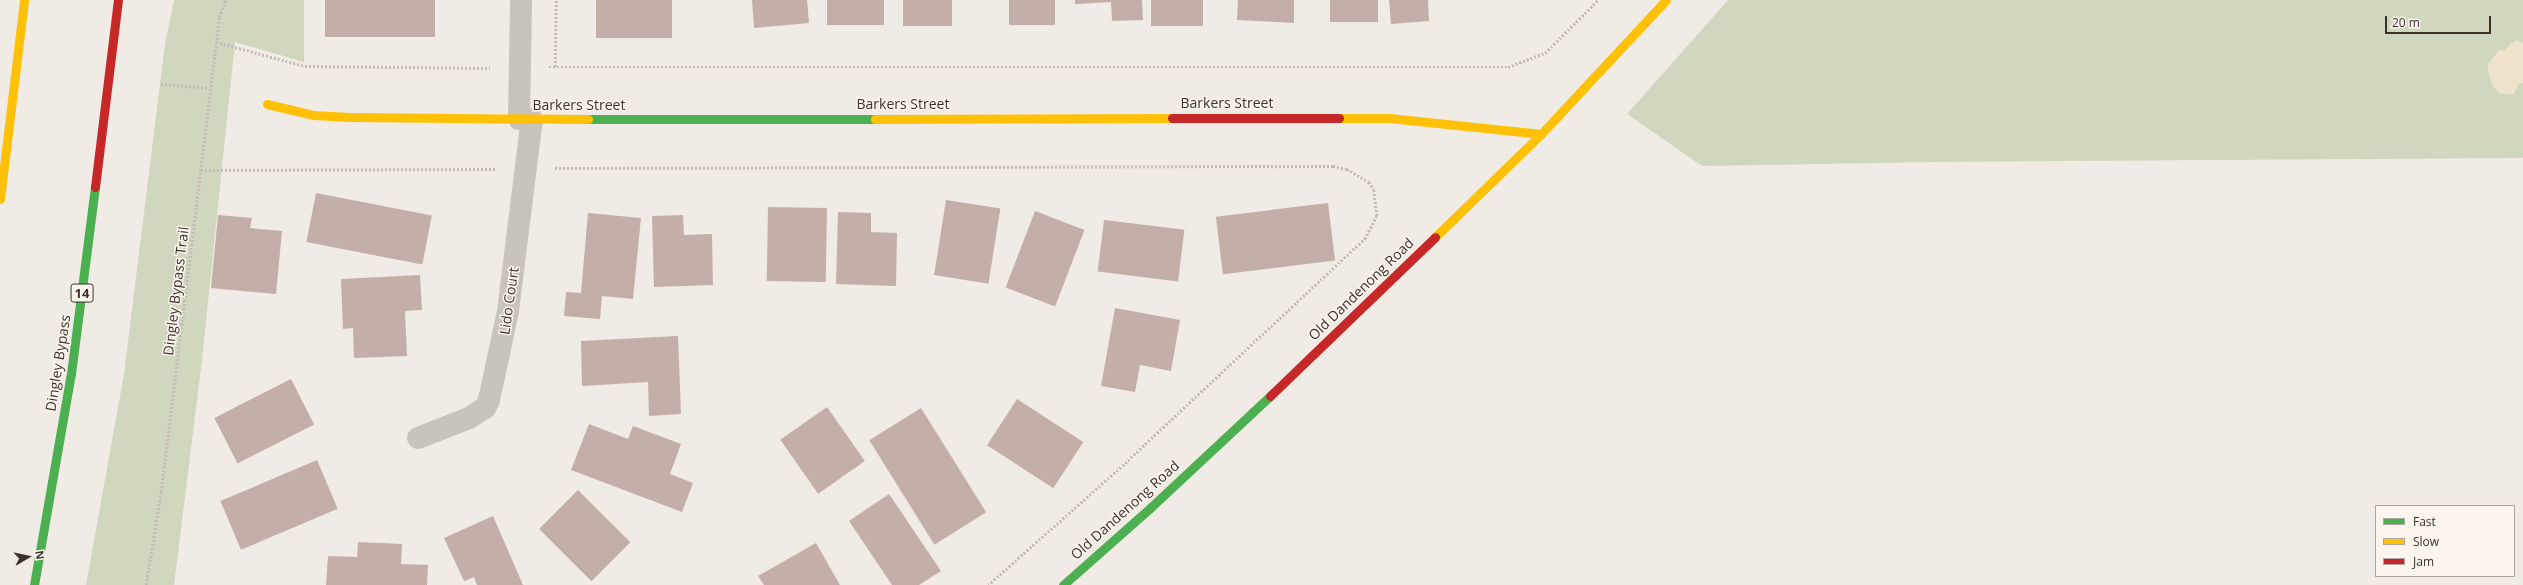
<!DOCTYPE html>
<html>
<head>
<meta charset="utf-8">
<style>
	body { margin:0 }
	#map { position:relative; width:2523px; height:585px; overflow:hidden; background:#f0ebe5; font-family:"Open Sans",sans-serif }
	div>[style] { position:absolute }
	.green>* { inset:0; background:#d1d6bf }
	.sand>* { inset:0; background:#efe3cc }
	.building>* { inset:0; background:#c3afa7; transform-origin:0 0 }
	.path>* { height:2.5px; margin-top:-1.25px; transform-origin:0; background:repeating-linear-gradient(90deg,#c2bbb6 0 2px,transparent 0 4px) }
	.street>* { height:22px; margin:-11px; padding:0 11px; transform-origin:11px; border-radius:11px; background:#c9c3be }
	.fast>* { height:9px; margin:-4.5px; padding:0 4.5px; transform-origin:4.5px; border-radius:4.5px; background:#4caf50 }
	.slow>* { height:9px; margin:-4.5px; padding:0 4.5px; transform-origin:4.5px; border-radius:4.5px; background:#ffc107 }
	.jam>* { height:9px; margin:-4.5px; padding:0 4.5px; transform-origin:4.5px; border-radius:4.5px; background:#c62828 }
	span { translate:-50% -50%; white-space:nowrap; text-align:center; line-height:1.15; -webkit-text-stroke:3px #fbf5ee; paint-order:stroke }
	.shield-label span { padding:1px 3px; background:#fbf5ee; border:1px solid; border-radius:3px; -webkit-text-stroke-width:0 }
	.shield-label { font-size:13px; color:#3b302b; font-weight:700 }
	.street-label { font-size:14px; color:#3b302b }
	.legend { position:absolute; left:2375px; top:505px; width:140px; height:72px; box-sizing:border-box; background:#fbf5ee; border:1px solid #aea6a0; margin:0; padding:5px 7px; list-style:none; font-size:12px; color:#3b302b }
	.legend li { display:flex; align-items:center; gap:8px; height:20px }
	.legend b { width:20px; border:1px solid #aea6a0 }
	.north { position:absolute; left:8px; top:537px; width:40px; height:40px; -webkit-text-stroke:3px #fbf5ee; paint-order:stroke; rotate:81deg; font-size:11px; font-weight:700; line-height:16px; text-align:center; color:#3b302b }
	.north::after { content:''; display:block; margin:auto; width:14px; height:18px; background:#3b302b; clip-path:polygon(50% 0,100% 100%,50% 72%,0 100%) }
	.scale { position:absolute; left:2385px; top:16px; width:106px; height:18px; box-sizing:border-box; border:2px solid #3b302b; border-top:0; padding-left:5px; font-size:12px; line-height:14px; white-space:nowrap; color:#3b302b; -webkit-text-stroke:3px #fbf5ee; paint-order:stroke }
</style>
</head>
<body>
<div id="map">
	<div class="green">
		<div style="clip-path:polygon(174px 0,304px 0,304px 62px,235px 42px,202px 360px,174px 585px,86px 585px,124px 374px,165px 44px)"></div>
		<div style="clip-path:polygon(1728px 0,2523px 0,2523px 158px,1930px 162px,1702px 166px,1627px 114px)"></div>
	</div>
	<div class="sand">
		<div style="clip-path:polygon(2517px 40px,2523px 43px,2523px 83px,2518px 85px,2514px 94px,2501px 94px,2492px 85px,2488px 71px,2488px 64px,2500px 49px,2504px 51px,2511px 43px)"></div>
	</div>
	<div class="building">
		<div style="left:325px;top:0;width:110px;height:37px"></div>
		<div style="left:596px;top:0;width:76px;height:38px"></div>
		<div style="clip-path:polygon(752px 0,807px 0,809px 23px,754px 28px)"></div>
		<div style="left:827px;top:0;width:57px;height:25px"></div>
		<div style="left:903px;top:0;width:49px;height:26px"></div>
		<div style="left:1009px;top:0;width:46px;height:25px"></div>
		<div style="clip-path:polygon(1075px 0,1142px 0,1143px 20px,1112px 21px,1111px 2px,1075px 4px)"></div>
		<div style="left:1151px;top:0;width:52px;height:26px"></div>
		<div style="clip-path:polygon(1238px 0,1294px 0,1294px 23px,1237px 20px)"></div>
		<div style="left:1330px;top:0;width:48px;height:22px"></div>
		<div style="clip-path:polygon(1389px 0,1428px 0,1429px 21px,1391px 24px)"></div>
		<div style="left:316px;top:193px;width:118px;height:50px;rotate:11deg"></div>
		<div style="left:946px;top:200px;width:55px;height:76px;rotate:9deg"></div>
		<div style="left:1328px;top:203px;width:58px;height:113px;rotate:83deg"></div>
		<div style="left:768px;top:207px;width:59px;height:74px;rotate:1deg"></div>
		<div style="left:1035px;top:211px;width:53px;height:82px;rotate:21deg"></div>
		<div style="clip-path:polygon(838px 212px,871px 213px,871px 232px,897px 233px,896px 286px,836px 284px)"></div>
		<div style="clip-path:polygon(588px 213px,641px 218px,633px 299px,602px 296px,600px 319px,564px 316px,566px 292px,581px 293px)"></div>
		<div style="clip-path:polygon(218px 215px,252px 218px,250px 228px,282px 231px,276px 294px,211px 288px)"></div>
		<div style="clip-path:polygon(683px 215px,684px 235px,712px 234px,713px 285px,654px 287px,652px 216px)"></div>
		<div style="left:1104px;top:220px;width:81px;height:52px;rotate:7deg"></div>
		<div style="clip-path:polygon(420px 275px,422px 310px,405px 311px,407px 356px,354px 358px,353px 328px,343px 329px,341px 279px)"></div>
		<div style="clip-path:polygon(1115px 308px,1180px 320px,1171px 371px,1140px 365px,1135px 392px,1101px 386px)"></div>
		<div style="clip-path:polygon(678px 336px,681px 414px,649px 416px,648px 382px,582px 386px,581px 341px)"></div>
		<div style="left:291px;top:379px;width:51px;height:86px;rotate:63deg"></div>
		<div style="left:1017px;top:399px;width:79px;height:55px;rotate:33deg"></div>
		<div style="left:827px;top:407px;width:66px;height:57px;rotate:55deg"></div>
		<div style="left:921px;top:408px;width:123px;height:61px;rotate:58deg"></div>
		<div style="clip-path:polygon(589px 424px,628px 439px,633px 426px,681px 444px,670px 474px,693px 483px,682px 512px,571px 470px)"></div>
		<div style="left:317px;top:460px;width:53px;height:105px;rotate:67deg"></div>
		<div style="left:578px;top:490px;width:74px;height:55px;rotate:45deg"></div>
		<div style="clip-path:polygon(889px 494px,941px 571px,919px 585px,892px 585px,849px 521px)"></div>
		<div style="clip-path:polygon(493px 516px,523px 585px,477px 585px,474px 577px,464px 581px,444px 538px)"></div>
		<div style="clip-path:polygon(358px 542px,402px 544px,401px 564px,428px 565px,427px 585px,326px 585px,328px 556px,357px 557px)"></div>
		<div style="clip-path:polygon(816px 543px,840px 585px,764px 585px,758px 576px)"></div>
	</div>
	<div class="path">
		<div style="left:216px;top:42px;width:92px;rotate:15.1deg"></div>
		<div style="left:305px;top:66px;width:185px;rotate:0.6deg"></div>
		<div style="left:549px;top:67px;width:959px"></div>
		<div style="left:1508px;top:67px;width:40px;rotate:-21deg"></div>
		<div style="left:1545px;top:53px;width:75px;rotate:-45deg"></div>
		<div style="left:555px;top:67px;width:67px;rotate:-89.1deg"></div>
		<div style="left:161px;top:84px;width:49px;rotate:4.7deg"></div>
		<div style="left:555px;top:168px;width:778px;rotate:-0.15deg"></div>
		<div style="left:1333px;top:166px;width:14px;rotate:12deg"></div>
		<div style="left:1347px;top:169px;width:26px;rotate:31deg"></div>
		<div style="left:1369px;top:182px;width:9px;rotate:58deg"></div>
		<div style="left:1374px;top:190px;width:26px;rotate:83deg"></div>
		<div style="left:1377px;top:216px;width:25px;rotate:117deg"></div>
		<div style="left:1366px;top:238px;width:328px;rotate:136.9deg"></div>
		<div style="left:1127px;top:462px;width:185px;rotate:138.3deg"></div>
		<div style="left:201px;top:170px;width:295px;rotate:-0.2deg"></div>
		<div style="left:146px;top:585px;width:94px;rotate:-80.8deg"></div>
		<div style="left:161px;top:492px;width:479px;rotate:-83deg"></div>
		<div style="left:219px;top:17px;width:18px;rotate:-68deg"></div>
	</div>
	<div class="street">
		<div style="left:519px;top:119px;width:119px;rotate:-89deg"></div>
		<div style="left:418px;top:438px;width:55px;rotate:-21.4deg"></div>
		<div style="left:469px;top:418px;width:19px;rotate:-32deg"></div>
		<div style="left:485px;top:408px;width:9px;rotate:-63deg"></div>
		<div style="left:489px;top:400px;width:91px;rotate:-77.9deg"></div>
		<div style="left:508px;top:311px;width:193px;rotate:-82.9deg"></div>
	</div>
	<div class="fast">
		<div style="left:588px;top:119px;width:287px"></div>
		<div style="left:34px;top:585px;width:214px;rotate:-80.1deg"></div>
		<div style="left:71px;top:374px;width:189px;rotate:-82.7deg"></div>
		<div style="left:1063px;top:585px;width:116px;rotate:-41.5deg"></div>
		<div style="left:1150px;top:508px;width:164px;rotate:-43deg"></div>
	</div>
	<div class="slow">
		<div style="left:267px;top:104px;width:47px;rotate:13.4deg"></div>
		<div style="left:313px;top:115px;width:37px;rotate:3deg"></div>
		<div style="left:350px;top:117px;width:238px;rotate:0.5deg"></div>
		<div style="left:1339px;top:118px;width:50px"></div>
		<div style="left:1389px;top:118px;width:153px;rotate:6deg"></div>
		<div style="left:875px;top:119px;width:297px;rotate:-0.2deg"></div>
		<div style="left:0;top:199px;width:200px;rotate:-83.1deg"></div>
		<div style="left:1435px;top:237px;width:148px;rotate:-44.2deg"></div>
		<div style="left:1541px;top:134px;width:183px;rotate:-47deg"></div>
	</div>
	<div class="jam">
		<div style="left:1172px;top:118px;width:167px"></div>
		<div style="left:95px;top:187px;width:188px;rotate:-83deg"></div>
		<div style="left:1270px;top:396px;width:229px;rotate:-43.9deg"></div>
	</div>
	<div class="shield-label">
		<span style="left:82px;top:293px">14</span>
	</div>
	<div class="street-label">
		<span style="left:1227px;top:103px">Barkers Street</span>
		<span style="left:903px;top:104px">Barkers Street</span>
		<span style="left:579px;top:105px">Barkers Street</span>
		<span style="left:1361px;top:289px;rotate:-44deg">Old Dandenong Road</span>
		<span style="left:176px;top:291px;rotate:-83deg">Dingley Bypass Trail</span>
		<span style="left:509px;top:301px;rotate:-82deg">Lido Court</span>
		<span style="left:58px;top:363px;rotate:-81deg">Dingley Bypass</span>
		<span style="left:1125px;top:510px;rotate:-42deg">Old Dandenong Road</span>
	</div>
	<ul class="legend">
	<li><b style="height:5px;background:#4caf50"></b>Fast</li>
	<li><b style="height:5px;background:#ffc107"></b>Slow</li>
	<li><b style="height:5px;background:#c62828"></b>Jam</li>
	</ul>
	<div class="north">N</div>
	<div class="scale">20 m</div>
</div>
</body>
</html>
